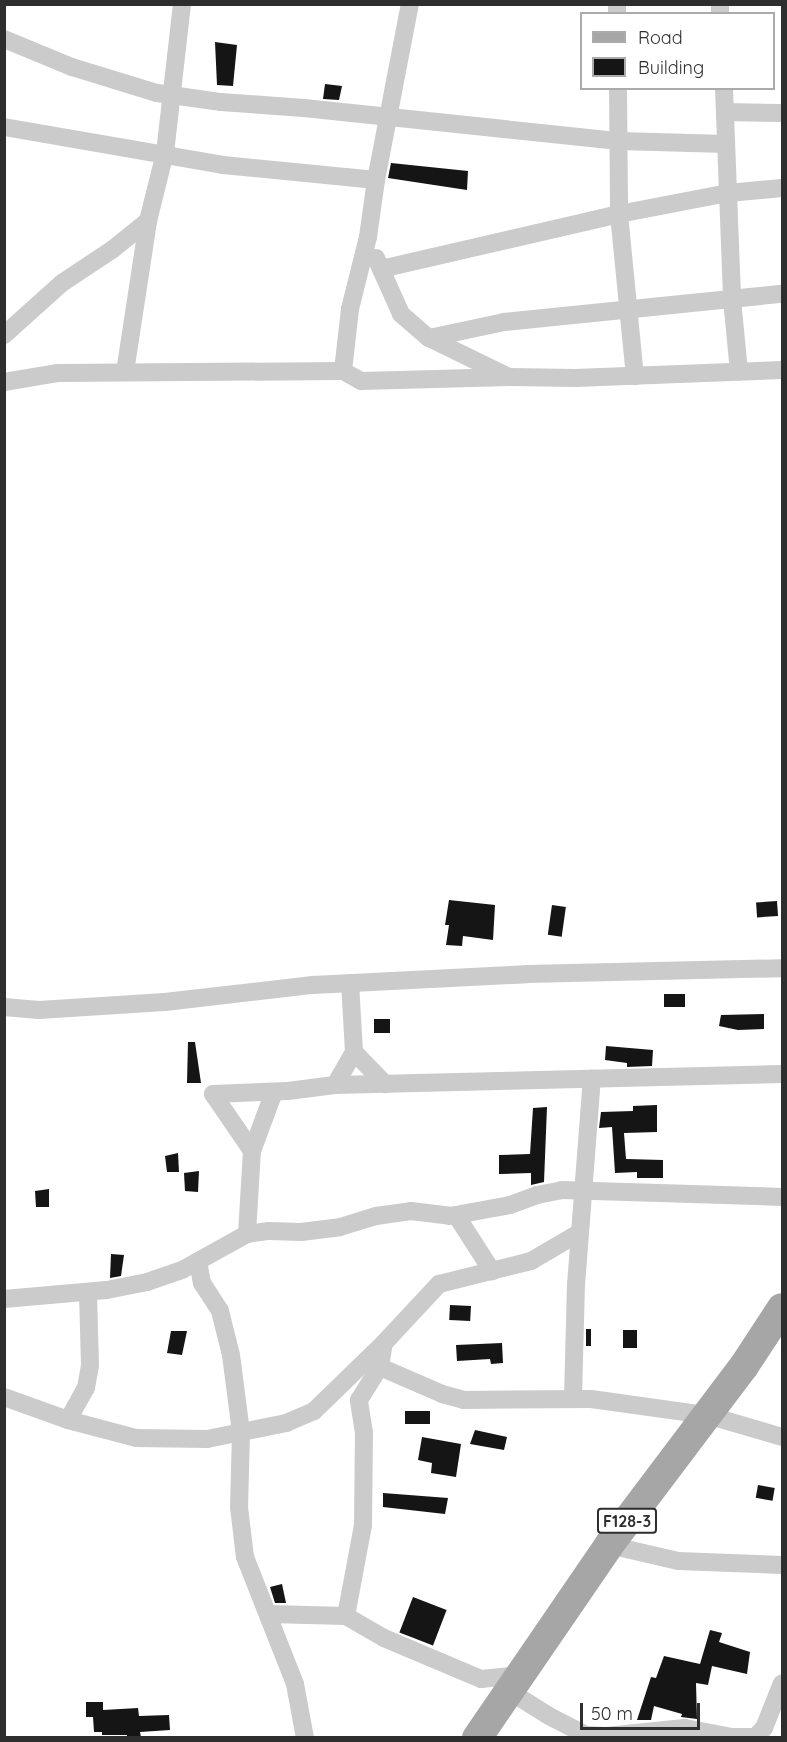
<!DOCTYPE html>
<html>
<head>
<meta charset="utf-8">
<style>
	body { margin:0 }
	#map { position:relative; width:787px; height:1742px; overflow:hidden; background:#fff; font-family:Quicksand,sans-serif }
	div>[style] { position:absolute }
	.building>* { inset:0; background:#151515; transform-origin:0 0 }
	.minor>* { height:18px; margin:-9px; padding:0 9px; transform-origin:9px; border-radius:9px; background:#cbcbcb }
	.primary>* { height:30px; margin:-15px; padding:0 15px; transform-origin:15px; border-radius:15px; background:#a6a6a6 }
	span { translate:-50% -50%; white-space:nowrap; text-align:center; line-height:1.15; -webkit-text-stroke:6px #fff; paint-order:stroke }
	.shield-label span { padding:2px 4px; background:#fff; border:2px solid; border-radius:4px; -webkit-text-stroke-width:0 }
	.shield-label { font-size:16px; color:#2e2e2e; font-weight:700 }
	.frame { position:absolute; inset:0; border:6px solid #2e2e2e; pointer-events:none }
	.legend { position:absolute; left:580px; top:12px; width:195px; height:78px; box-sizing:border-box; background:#fff; border:2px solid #ababab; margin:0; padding:8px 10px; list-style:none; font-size:18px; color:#2e2e2e }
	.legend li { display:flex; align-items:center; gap:12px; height:30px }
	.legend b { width:30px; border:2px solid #ababab }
	.scale { position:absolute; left:580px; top:1703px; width:120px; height:27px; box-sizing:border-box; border:3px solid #2e2e2e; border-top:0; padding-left:8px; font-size:18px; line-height:21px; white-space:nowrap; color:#2e2e2e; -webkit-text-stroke:4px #fff; paint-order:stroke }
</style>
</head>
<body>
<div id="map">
	<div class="building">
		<div style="clip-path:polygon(215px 42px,237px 45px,233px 86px,217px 85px)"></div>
		<div style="clip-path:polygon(325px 84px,342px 86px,339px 100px,323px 99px)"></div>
		<div style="clip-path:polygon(391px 163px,468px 171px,467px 190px,388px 178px)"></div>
		<div style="clip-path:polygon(449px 900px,495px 905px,493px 940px,463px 936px,462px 946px,446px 945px,449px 925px,445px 925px)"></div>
		<div style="left:777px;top:901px;width:15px;height:21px;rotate:86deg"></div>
		<div style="left:552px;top:905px;width:14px;height:30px;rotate:8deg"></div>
		<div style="left:664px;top:994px;width:21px;height:13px"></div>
		<div style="clip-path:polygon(764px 1014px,764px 1029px,738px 1030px,719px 1026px,721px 1015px)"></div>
		<div style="left:374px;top:1019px;width:16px;height:14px"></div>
		<div style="clip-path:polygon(188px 1042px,195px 1042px,201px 1083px,187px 1083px)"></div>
		<div style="clip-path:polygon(606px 1046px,653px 1050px,652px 1066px,627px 1067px,627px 1063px,605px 1060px)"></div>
		<div style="clip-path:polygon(657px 1105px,657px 1132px,624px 1133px,626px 1159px,663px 1160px,663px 1178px,637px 1178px,637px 1172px,615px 1173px,612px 1127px,599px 1128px,601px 1112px,633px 1111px,633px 1106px)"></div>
		<div style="clip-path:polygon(547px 1107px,544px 1182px,531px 1185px,531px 1173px,499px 1174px,499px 1155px,530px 1154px,533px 1108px)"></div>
		<div style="clip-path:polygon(178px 1153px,179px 1172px,167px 1172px,165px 1156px)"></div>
		<div style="clip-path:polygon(199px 1171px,198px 1192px,185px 1191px,184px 1173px)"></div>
		<div style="clip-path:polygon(49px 1189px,49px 1207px,36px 1207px,35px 1191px)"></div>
		<div style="clip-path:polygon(111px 1254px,124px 1255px,121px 1276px,110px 1278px)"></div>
		<div style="left:450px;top:1305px;width:21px;height:15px;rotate:3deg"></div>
		<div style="left:586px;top:1329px;width:5px;height:17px"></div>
		<div style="left:623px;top:1330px;width:14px;height:18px"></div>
		<div style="clip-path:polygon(171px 1331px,187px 1331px,182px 1355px,167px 1353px)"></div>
		<div style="clip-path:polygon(502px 1343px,503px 1363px,491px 1364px,490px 1359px,457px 1361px,456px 1345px)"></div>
		<div style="left:405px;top:1411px;width:25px;height:13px"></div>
		<div style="clip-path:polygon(475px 1430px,507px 1437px,504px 1450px,470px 1444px)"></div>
		<div style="clip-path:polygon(422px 1437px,461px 1444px,456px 1477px,431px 1473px,432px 1463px,418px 1460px)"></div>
		<div style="left:758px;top:1485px;width:17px;height:13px;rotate:10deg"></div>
		<div style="clip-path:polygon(383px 1493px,448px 1498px,445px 1514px,383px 1507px)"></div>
		<div style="clip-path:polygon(282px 1584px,286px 1603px,275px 1603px,270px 1587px)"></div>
		<div style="left:413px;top:1597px;width:36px;height:38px;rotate:21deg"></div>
		<div style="clip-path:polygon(710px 1630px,722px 1633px,719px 1642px,750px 1652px,747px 1674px,712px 1666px,708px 1685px,696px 1683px,697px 1719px,681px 1717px,682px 1714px,654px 1706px,651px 1720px,637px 1720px,651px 1677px,656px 1678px,664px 1656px,700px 1664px)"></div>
		<div style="clip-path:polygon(86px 1702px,103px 1702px,103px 1710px,138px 1708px,139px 1716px,169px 1715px,170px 1730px,140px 1732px,141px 1737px,127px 1737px,127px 1735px,102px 1735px,102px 1732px,94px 1732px,93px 1717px,86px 1717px)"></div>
	</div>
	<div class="minor">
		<div style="left:617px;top:4px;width:10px;rotate:90deg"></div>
		<div style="left:720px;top:4px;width:10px;rotate:90deg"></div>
		<div style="left:4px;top:39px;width:74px;rotate:22.4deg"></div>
		<div style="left:72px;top:67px;width:89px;rotate:17deg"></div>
		<div style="left:157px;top:93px;width:65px;rotate:8deg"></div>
		<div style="left:221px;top:102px;width:83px;rotate:4.1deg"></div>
		<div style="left:304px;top:108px;width:317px;rotate:6deg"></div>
		<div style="left:619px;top:141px;width:107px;rotate:1.6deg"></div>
		<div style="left:618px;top:88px;width:126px;rotate:89.5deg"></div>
		<div style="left:619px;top:214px;width:163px;rotate:84.4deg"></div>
		<div style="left:724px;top:88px;width:211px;rotate:87.8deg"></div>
		<div style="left:732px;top:299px;width:73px;rotate:84.5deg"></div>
		<div style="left:725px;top:112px;width:57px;rotate:1deg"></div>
		<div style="left:4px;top:127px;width:222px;rotate:9.8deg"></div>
		<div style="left:223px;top:165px;width:154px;rotate:5.6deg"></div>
		<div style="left:376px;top:258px;width:61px;rotate:65.9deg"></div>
		<div style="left:401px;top:314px;width:37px;rotate:41deg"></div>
		<div style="left:429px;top:338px;width:85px;rotate:26deg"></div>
		<div style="left:381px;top:269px;width:244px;rotate:-13deg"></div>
		<div style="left:619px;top:214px;width:111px;rotate:-10.9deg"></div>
		<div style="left:728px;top:193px;width:54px;rotate:-5.3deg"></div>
		<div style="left:4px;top:335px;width:78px;rotate:-41.9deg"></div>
		<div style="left:62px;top:283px;width:61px;rotate:-33.7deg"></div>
		<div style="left:113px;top:249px;width:45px;rotate:-38.7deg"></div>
		<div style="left:429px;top:338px;width:77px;rotate:-12deg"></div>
		<div style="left:504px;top:322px;width:279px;rotate:-5.8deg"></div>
		<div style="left:343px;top:371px;width:62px;rotate:-83.6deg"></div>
		<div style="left:350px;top:309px;width:74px;rotate:-76deg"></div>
		<div style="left:368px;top:237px;width:58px;rotate:-82deg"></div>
		<div style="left:376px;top:180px;width:179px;rotate:-79.1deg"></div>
		<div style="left:125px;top:372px;width:153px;rotate:-81.3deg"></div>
		<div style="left:148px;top:221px;width:70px;rotate:-76deg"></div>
		<div style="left:165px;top:153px;width:150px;rotate:-83.5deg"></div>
		<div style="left:4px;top:382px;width:55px;rotate:-9.5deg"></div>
		<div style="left:58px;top:373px;width:285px;rotate:-0.4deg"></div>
		<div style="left:343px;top:371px;width:21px;rotate:29deg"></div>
		<div style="left:361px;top:381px;width:149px;rotate:-1.5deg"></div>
		<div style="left:510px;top:377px;width:65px;rotate:0.9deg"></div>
		<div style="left:575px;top:378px;width:207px;rotate:-2.2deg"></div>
		<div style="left:4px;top:1007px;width:35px;rotate:5deg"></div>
		<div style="left:39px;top:1010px;width:126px;rotate:-3.6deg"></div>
		<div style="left:165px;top:1002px;width:149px;rotate:-6.6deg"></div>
		<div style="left:313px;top:985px;width:214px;rotate:-2.9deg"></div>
		<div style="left:527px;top:974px;width:255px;rotate:-1.3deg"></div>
		<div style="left:354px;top:1052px;width:45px;rotate:45.9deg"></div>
		<div style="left:335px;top:1085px;width:38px;rotate:-60deg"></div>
		<div style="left:354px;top:1052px;width:69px;rotate:-93.3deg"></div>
		<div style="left:213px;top:1094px;width:75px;rotate:-2.3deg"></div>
		<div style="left:288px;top:1091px;width:47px;rotate:-7.3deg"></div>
		<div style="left:335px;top:1085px;width:447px;rotate:-1.4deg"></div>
		<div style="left:213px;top:1094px;width:69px;rotate:55.6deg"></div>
		<div style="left:456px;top:1215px;width:67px;rotate:57.3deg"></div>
		<div style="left:247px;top:1234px;width:83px;rotate:-86.6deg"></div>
		<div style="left:252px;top:1151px;width:63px;rotate:-69.6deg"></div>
		<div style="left:198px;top:1261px;width:22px;rotate:80deg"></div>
		<div style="left:202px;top:1283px;width:33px;rotate:57deg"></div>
		<div style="left:220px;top:1311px;width:45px;rotate:76deg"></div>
		<div style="left:231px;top:1355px;width:78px;rotate:82.6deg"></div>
		<div style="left:241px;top:1432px;width:75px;rotate:91.5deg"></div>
		<div style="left:239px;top:1507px;width:50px;rotate:83.2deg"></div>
		<div style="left:245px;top:1557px;width:136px;rotate:68.5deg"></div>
		<div style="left:295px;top:1684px;width:55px;rotate:79.5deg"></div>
		<div style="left:4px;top:1299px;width:103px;rotate:-5deg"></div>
		<div style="left:107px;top:1290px;width:41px;rotate:-11.3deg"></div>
		<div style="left:147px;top:1282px;width:37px;rotate:-19deg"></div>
		<div style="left:182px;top:1270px;width:74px;rotate:-29deg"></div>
		<div style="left:247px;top:1234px;width:22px;rotate:-8deg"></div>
		<div style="left:269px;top:1231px;width:32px;rotate:2deg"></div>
		<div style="left:301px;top:1232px;width:39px;rotate:-7deg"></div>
		<div style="left:340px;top:1227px;width:38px;rotate:-17deg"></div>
		<div style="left:376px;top:1216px;width:35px;rotate:-8deg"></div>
		<div style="left:411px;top:1211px;width:39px;rotate:7deg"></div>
		<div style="left:450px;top:1216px;width:61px;rotate:-10.4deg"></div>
		<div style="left:510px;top:1205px;width:29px;rotate:-20deg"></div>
		<div style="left:537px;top:1195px;width:25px;rotate:-11deg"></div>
		<div style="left:562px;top:1190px;width:220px;rotate:1.8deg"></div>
		<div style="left:380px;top:1367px;width:68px;rotate:23.5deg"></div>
		<div style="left:442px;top:1394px;width:23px;rotate:15deg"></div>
		<div style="left:464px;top:1400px;width:127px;rotate:-0.5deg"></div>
		<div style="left:591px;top:1399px;width:117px;rotate:7.9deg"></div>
		<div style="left:707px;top:1415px;width:78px;rotate:16.3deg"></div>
		<div style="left:4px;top:1397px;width:68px;rotate:19.8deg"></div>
		<div style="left:68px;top:1420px;width:70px;rotate:14.8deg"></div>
		<div style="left:136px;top:1438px;width:71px;rotate:0.8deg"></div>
		<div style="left:207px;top:1439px;width:81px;rotate:-11.4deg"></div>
		<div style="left:286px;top:1423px;width:30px;rotate:-23deg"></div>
		<div style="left:314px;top:1411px;width:98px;rotate:-44.2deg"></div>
		<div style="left:573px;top:1398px;width:113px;rotate:-88.5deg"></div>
		<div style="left:576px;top:1285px;width:207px;rotate:-85.6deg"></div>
		<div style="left:68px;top:1420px;width:37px;rotate:-61deg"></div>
		<div style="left:86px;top:1388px;width:23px;rotate:-80deg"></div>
		<div style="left:90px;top:1365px;width:73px;rotate:-91.6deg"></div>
		<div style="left:609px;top:1545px;width:71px;rotate:13.1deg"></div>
		<div style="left:678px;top:1561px;width:104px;rotate:2.2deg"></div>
		<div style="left:269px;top:1614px;width:77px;rotate:1.5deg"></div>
		<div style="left:519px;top:1675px;width:38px;rotate:174deg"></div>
		<div style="left:481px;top:1679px;width:105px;rotate:-157.1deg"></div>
		<div style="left:384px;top:1638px;width:44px;rotate:-149.9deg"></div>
		<div style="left:346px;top:1616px;width:93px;rotate:-79.4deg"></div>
		<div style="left:363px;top:1525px;width:92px;rotate:-89.4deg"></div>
		<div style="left:364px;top:1433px;width:33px;rotate:-99deg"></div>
		<div style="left:359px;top:1400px;width:39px;rotate:-58deg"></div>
		<div style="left:380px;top:1367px;width:24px;rotate:-81deg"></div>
		<div style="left:384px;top:1343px;width:81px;rotate:-47deg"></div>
		<div style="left:439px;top:1284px;width:95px;rotate:-14deg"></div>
		<div style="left:531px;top:1261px;width:56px;rotate:-30.3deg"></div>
		<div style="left:509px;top:1691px;width:47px;rotate:32deg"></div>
		<div style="left:549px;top:1716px;width:42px;rotate:27.2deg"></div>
		<div style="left:586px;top:1735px;width:20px;rotate:3deg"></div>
		<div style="left:606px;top:1736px;width:79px;rotate:-5.8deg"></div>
		<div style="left:685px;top:1728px;width:48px;rotate:10.8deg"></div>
		<div style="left:732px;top:1737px;width:23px"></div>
		<div style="left:755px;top:1737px;width:13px;rotate:-45deg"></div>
		<div style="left:764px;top:1728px;width:48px;rotate:-68.2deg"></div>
	</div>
	<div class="primary">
		<div style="left:477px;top:1738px;width:234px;rotate:-55.6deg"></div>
		<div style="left:609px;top:1545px;width:224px;rotate:-53deg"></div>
		<div style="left:744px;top:1366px;width:69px;rotate:-56.8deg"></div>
	</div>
	<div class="shield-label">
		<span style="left:627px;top:1521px">F128-3</span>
	</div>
	<div class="frame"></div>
	<ul class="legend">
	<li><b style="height:8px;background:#a6a6a6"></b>Road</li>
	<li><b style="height:16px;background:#151515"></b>Building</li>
	</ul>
	<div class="scale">50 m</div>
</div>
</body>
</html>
